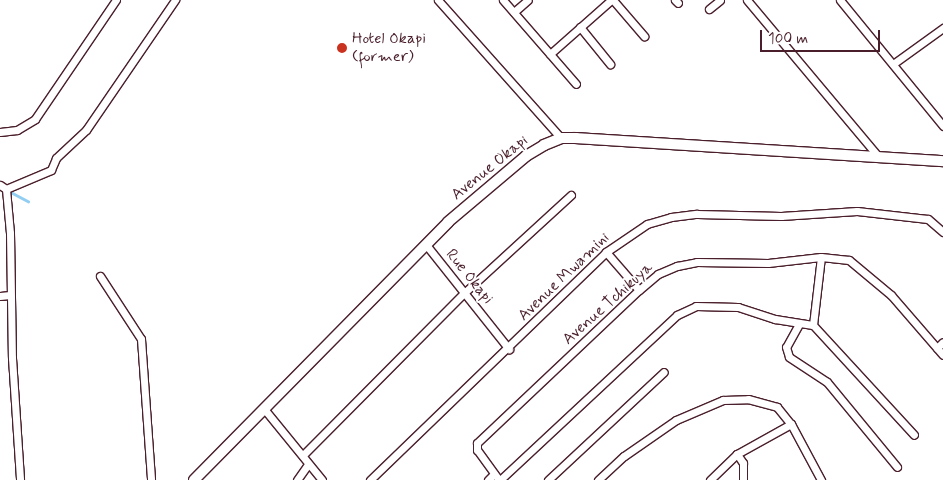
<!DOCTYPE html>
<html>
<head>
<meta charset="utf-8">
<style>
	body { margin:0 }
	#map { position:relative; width:943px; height:480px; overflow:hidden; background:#fff; font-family:Mynerve,sans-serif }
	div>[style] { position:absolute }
	.stream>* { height:2.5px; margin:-1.25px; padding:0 1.25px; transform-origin:1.25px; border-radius:1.25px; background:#91cef2 }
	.roads { filter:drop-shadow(1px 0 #4a1f2b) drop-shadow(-1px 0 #4a1f2b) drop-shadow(0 1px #4a1f2b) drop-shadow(0 -1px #4a1f2b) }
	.street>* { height:7px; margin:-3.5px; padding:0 3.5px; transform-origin:3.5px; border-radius:3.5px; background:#fff }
	.secondary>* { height:10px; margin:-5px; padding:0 5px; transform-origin:5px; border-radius:5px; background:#fff }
	.dots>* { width:14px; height:14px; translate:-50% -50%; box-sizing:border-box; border:2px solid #fff; border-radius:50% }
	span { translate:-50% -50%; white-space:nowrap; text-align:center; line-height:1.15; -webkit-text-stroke:4px #fff; paint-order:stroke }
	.poi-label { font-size:16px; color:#4a1f2b }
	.left { translate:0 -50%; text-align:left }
	.street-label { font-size:16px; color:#4a1f2b }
	.scale { position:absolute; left:760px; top:30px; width:120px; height:22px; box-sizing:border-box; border:2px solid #4a1f2b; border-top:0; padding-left:6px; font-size:15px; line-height:18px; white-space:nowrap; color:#4a1f2b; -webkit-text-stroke:4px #fff; paint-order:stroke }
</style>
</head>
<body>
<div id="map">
	<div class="stream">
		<div style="left:7px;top:190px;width:24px;rotate:28deg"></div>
	</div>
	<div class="roads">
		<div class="street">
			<div style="left:438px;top:0;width:185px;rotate:48.3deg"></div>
			<div style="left:503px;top:0;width:111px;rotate:49deg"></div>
			<div style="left:613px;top:0;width:48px;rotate:49.3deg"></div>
			<div style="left:675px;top:0;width:4px;rotate:45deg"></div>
			<div style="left:747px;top:0;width:202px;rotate:50deg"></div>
			<div style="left:840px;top:0;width:163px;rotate:50.7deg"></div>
			<div style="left:709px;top:9px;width:14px;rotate:-39deg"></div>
			<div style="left:514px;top:12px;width:18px;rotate:-41deg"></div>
			<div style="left:580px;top:27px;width:48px;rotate:51deg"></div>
			<div style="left:550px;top:54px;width:81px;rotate:-41.5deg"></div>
			<div style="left:893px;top:64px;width:62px;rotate:-35.8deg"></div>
			<div style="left:0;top:132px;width:17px;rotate:-7deg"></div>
			<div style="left:17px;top:130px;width:21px;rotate:-31deg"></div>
			<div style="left:35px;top:119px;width:144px;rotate:-55.8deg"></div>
			<div style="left:0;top:185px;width:7px;rotate:34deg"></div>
			<div style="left:6px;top:189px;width:44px;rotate:84.8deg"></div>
			<div style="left:10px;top:233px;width:125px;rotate:89.1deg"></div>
			<div style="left:12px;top:358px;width:122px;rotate:86.2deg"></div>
			<div style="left:6px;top:189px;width:49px;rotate:-22.9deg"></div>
			<div style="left:51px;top:170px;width:13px;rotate:-67deg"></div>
			<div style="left:56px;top:158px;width:41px;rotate:-43deg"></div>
			<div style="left:86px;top:130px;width:158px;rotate:-55.6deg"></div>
			<div style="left:427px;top:246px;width:132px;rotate:51.5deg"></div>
			<div style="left:606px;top:252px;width:50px;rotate:49deg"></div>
			<div style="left:100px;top:276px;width:75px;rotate:56.9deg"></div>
			<div style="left:141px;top:339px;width:141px;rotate:85.9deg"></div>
			<div style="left:0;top:296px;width:10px;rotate:-6deg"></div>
			<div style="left:799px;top:324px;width:26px;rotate:119deg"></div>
			<div style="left:786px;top:347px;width:10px;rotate:73deg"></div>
			<div style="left:789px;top:357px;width:45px;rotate:33.3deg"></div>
			<div style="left:827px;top:382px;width:110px;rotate:50.5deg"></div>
			<div style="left:813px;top:325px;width:68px;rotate:-83.3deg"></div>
			<div style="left:937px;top:348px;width:8px;rotate:-45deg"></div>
			<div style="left:265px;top:410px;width:90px;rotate:50.8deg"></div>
			<div style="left:303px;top:455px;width:228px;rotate:-45.2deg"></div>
			<div style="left:464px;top:293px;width:145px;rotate:-42.5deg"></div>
			<div style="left:297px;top:480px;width:19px;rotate:-55deg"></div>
			<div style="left:370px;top:480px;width:328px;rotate:-44deg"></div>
			<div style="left:606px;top:252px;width:50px;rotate:-34.3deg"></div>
			<div style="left:647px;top:224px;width:25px;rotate:-16deg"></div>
			<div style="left:671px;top:217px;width:26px;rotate:-7deg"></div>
			<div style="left:697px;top:214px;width:84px;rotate:1.4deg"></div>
			<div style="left:781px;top:216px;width:76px;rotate:-3.8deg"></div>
			<div style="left:857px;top:211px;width:71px;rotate:6.4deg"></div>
			<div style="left:928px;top:219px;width:20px;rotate:41deg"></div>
			<div style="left:488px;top:480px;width:8px;rotate:-45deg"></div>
			<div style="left:499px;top:480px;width:37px;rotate:-126deg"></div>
			<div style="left:477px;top:450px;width:7px;rotate:-90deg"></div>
			<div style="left:477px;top:443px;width:223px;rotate:-43.4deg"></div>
			<div style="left:639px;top:290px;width:25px;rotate:-40deg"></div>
			<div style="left:658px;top:274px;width:21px;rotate:-23deg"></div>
			<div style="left:677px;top:266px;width:20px;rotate:-11deg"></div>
			<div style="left:697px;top:262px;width:71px;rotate:0.8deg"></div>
			<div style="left:768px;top:263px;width:53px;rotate:-6.5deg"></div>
			<div style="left:821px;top:257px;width:28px;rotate:6deg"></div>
			<div style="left:849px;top:260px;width:55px;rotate:39.8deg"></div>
			<div style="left:891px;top:295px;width:79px;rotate:49.1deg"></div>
			<div style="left:500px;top:480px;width:242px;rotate:-43deg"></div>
			<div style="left:677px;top:315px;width:21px;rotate:-25deg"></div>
			<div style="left:696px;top:306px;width:42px;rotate:1.4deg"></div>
			<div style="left:738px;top:307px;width:39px;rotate:18deg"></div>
			<div style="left:775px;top:319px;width:38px;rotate:9deg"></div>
			<div style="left:813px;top:325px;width:149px;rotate:47.4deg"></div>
			<div style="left:548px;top:480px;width:158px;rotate:-43deg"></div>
			<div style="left:598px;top:480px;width:35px;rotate:-43deg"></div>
			<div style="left:624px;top:456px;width:63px;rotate:-34.7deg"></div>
			<div style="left:676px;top:420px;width:51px;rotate:-23.1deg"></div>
			<div style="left:723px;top:400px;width:25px;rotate:-2deg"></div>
			<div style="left:748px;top:399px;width:30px;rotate:15deg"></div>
			<div style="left:777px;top:407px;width:22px;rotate:51deg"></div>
			<div style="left:791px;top:424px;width:64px;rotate:61.8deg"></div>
			<div style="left:710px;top:480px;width:37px;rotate:-44deg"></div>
			<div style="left:743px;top:480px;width:17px;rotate:-90deg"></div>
			<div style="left:743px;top:463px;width:11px;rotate:-124deg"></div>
			<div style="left:737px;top:454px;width:62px;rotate:-29.1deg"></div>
		</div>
		<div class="secondary">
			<div style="left:194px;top:480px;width:362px;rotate:-45.4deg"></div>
			<div style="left:448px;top:222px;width:102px;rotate:-40.2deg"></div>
			<div style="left:526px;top:156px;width:21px;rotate:-31deg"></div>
			<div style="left:544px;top:145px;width:18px;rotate:-22deg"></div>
			<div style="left:561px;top:138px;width:15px"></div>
			<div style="left:576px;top:138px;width:368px;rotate:3.6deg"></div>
		</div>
	</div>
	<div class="dots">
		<div style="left:342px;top:48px;background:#c8321e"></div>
	</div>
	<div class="poi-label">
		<span class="left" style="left:352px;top:48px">Hotel Okapi<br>(former)</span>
	</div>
	<div class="street-label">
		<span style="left:490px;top:168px;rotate:-39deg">Avenue Okapi</span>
		<span style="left:469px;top:277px;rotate:51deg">Rue Okapi</span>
		<span style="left:564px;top:277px;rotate:-44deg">Avenue Mwamini</span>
		<span style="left:608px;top:304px;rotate:-42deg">Avenue Tchikuya</span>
	</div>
	<div class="scale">100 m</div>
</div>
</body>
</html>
